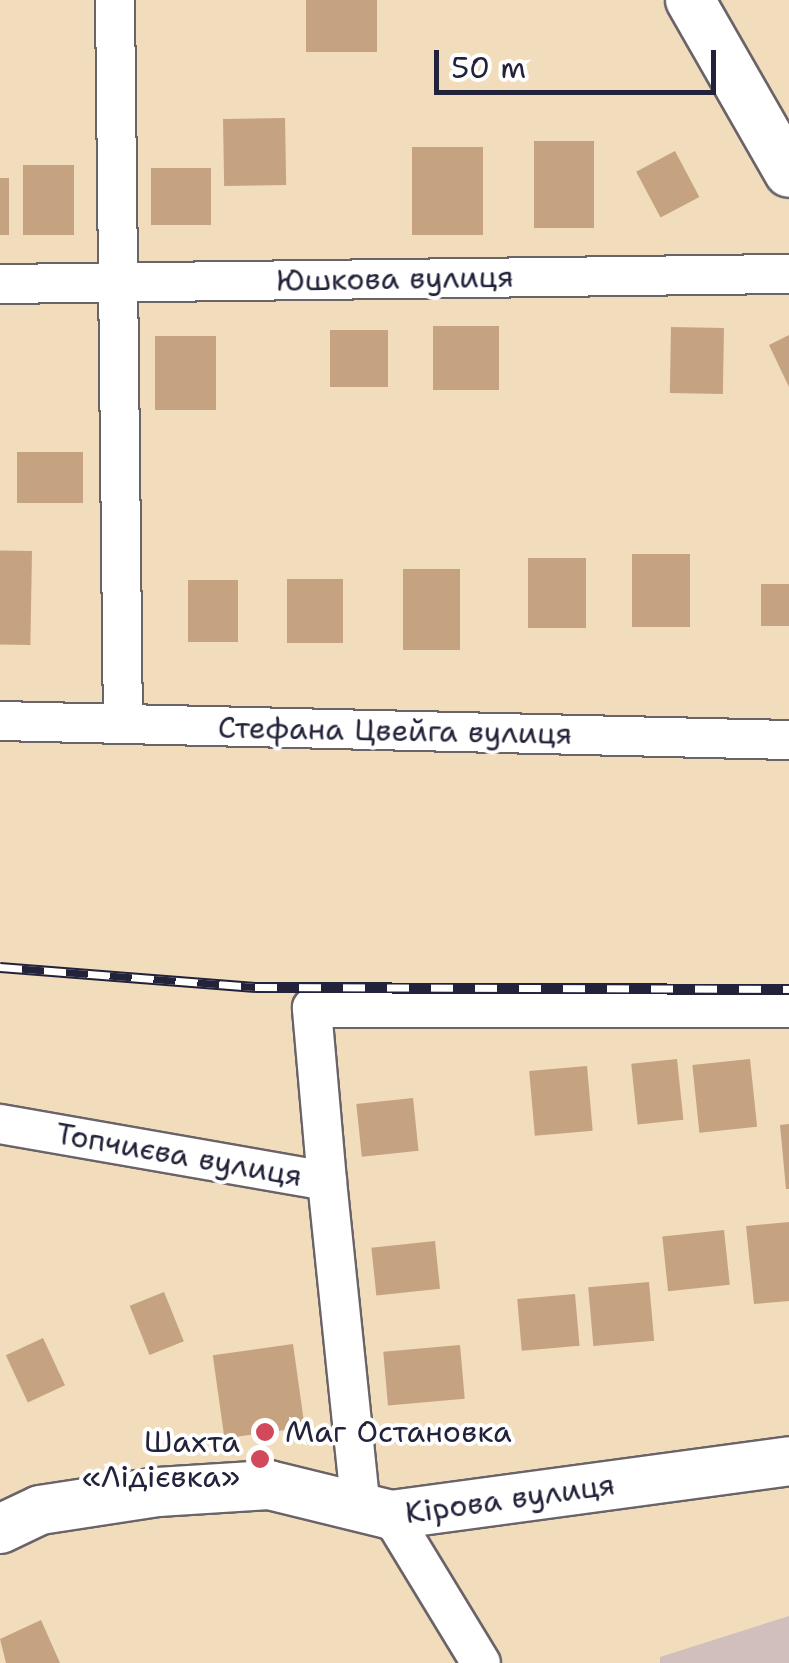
<!DOCTYPE html>
<html>
<head>
<meta charset="utf-8">
<style>
	body { margin:0 }
	#map { position:relative; width:789px; height:1663px; overflow:hidden; background:#f1dcbc; font-family:"Shantell Sans",sans-serif }
	div>[style] { position:absolute }
	.industrial>* { inset:0; background:#d1bfbe }
	.building>* { inset:0; background:#c5a380; transform-origin:0 0 }
	.roads { filter:drop-shadow(2px 0 #6a6368) drop-shadow(-2px 0 #6a6368) drop-shadow(0 2px #6a6368) drop-shadow(0 -2px #6a6368) }
	.minor>* { height:38px; margin:-19px; padding:0 19px; transform-origin:19px; border-radius:19px; background:#fff }
	.major>* { height:48px; margin:-24px; padding:0 24px; transform-origin:24px; border-radius:24px; background:#fff }
	.rail>* { height:11px; margin-top:-5.5px; transform-origin:0; background:repeating-linear-gradient(90deg,#fff 0 22px,#22223b 0 44px); box-sizing:border-box; border-block:2px solid #22223b }
	.dots>* { width:28px; height:28px; translate:-50% -50%; box-sizing:border-box; border:5px solid #fff; border-radius:50% }
	span { translate:-50% -50%; white-space:nowrap; text-align:center; line-height:1.15; -webkit-text-stroke:8px #fff; paint-order:stroke }
	.street-label { font-size:30px; color:#22223b }
	.poi-label { font-size:30px; color:#22223b }
	.left { translate:0 -50%; text-align:left }
	.right { translate:-100% -50%; text-align:right }
	.scale { position:absolute; left:434px; top:50px; width:282px; height:45px; box-sizing:border-box; border:5px solid #22223b; border-top:0; padding-left:12px; font-size:30px; line-height:35px; white-space:nowrap; color:#22223b; -webkit-text-stroke:8px #fff; paint-order:stroke }
</style>
</head>
<body>
<div id="map">
	<div class="industrial">
		<div style="clip-path:polygon(789px 1616px,789px 1663px,660px 1663px,660px 1657px)"></div>
	</div>
	<div class="building">
		<div style="left:306px;top:0;width:71px;height:52px"></div>
		<div style="left:285px;top:118px;width:67px;height:62px;rotate:89deg"></div>
		<div style="left:534px;top:141px;width:60px;height:87px"></div>
		<div style="left:412px;top:147px;width:71px;height:88px"></div>
		<div style="left:675px;top:151px;width:52px;height:44px;rotate:62deg"></div>
		<div style="left:74px;top:165px;width:70px;height:51px;rotate:90deg"></div>
		<div style="left:211px;top:168px;width:57px;height:60px;rotate:90deg"></div>
		<div style="left:0;top:178px;width:9px;height:57px"></div>
		<div style="left:433px;top:326px;width:66px;height:64px"></div>
		<div style="left:671px;top:327px;width:53px;height:66px;rotate:1deg"></div>
		<div style="left:330px;top:330px;width:58px;height:57px"></div>
		<div style="clip-path:polygon(789px 335px,789px 387px,769px 345px)"></div>
		<div style="left:155px;top:336px;width:61px;height:74px"></div>
		<div style="left:17px;top:452px;width:66px;height:51px"></div>
		<div style="left:32px;top:551px;width:94px;height:32px;rotate:91deg"></div>
		<div style="left:632px;top:554px;width:58px;height:73px"></div>
		<div style="left:528px;top:558px;width:58px;height:70px"></div>
		<div style="left:403px;top:569px;width:57px;height:81px"></div>
		<div style="left:287px;top:579px;width:56px;height:64px"></div>
		<div style="left:188px;top:580px;width:50px;height:62px"></div>
		<div style="left:761px;top:584px;width:28px;height:42px"></div>
		<div style="left:677px;top:1059px;width:61px;height:46px;rotate:84deg"></div>
		<div style="left:750px;top:1059px;width:68px;height:58px;rotate:84deg"></div>
		<div style="left:587px;top:1066px;width:65px;height:58px;rotate:85deg"></div>
		<div style="left:413px;top:1098px;width:53px;height:57px;rotate:84deg"></div>
		<div style="clip-path:polygon(789px 1124px,789px 1189px,786px 1189px,780px 1125px)"></div>
		<div style="clip-path:polygon(789px 1222px,789px 1301px,754px 1304px,746px 1226px)"></div>
		<div style="left:724px;top:1230px;width:55px;height:62px;rotate:84deg"></div>
		<div style="left:435px;top:1241px;width:48px;height:64px;rotate:84deg"></div>
		<div style="left:649px;top:1282px;width:59px;height:61px;rotate:85deg"></div>
		<div style="left:164px;top:1292px;width:53px;height:37px;rotate:68deg"></div>
		<div style="left:575px;top:1294px;width:52px;height:58px;rotate:85deg"></div>
		<div style="left:43px;top:1338px;width:52px;height:41px;rotate:65deg"></div>
		<div style="left:293px;top:1344px;width:84px;height:81px;rotate:82deg"></div>
		<div style="left:460px;top:1345px;width:54px;height:77px;rotate:85deg"></div>
		<div style="clip-path:polygon(41px 1620px,60px 1663px,6px 1663px,0 1639px)"></div>
	</div>
	<div class="roads">
		<div class="minor">
			<div style="left:115px;top:0;width:724px;rotate:89.37deg"></div>
			<div style="left:0;top:284px;width:789px;rotate:-0.73deg"></div>
			<div style="left:0;top:721px;width:789px;rotate:1.38deg"></div>
			<div style="left:0;top:1124px;width:332px;rotate:9.9deg"></div>
			<div style="left:327px;top:1181px;width:331px;rotate:84.1deg"></div>
			<div style="left:327px;top:1181px;width:174px;rotate:-95deg"></div>
			<div style="left:312px;top:1008px;width:477px"></div>
			<div style="left:391px;top:1515px;width:173px;rotate:58.7deg"></div>
		</div>
		<div class="major">
			<div style="left:690px;top:0;width:199px;rotate:60.2deg"></div>
			<div style="left:0;top:1529px;width:44px;rotate:-25.4deg"></div>
			<div style="left:40px;top:1510px;width:119px;rotate:-8.7deg"></div>
			<div style="left:158px;top:1492px;width:111px;rotate:-3.6deg"></div>
			<div style="left:269px;top:1485px;width:126px;rotate:13.8deg"></div>
			<div style="left:391px;top:1515px;width:402px;rotate:-7.7deg"></div>
		</div>
	</div>
	<div class="rail">
		<div style="left:0;top:967px;width:256px;rotate:4.5deg"></div>
		<div style="left:255px;top:987px;width:534px;rotate:0.21deg"></div>
	</div>
	<div class="dots">
		<div style="left:265px;top:1432px;background:#d1495b"></div>
		<div style="left:260px;top:1459px;background:#d1495b"></div>
	</div>
	<div class="street-label">
		<span style="left:395px;top:279px;rotate:-1deg">Юшкова вулиця</span>
		<span style="left:395px;top:731px;rotate:1deg">Стефана Цвейга вулиця</span>
		<span style="left:179px;top:1155px;rotate:10deg">Топчиєва вулиця</span>
		<span style="left:510px;top:1499px;rotate:-8deg">Кірова вулиця</span>
	</div>
	<div class="poi-label">
		<span class="left" style="left:285px;top:1432px">Маг Остановка</span>
		<span class="right" style="left:240px;top:1459px">Шахта<br>«Лідієвка»</span>
	</div>
	<div class="scale">50 m</div>
</div>
</body>
</html>
